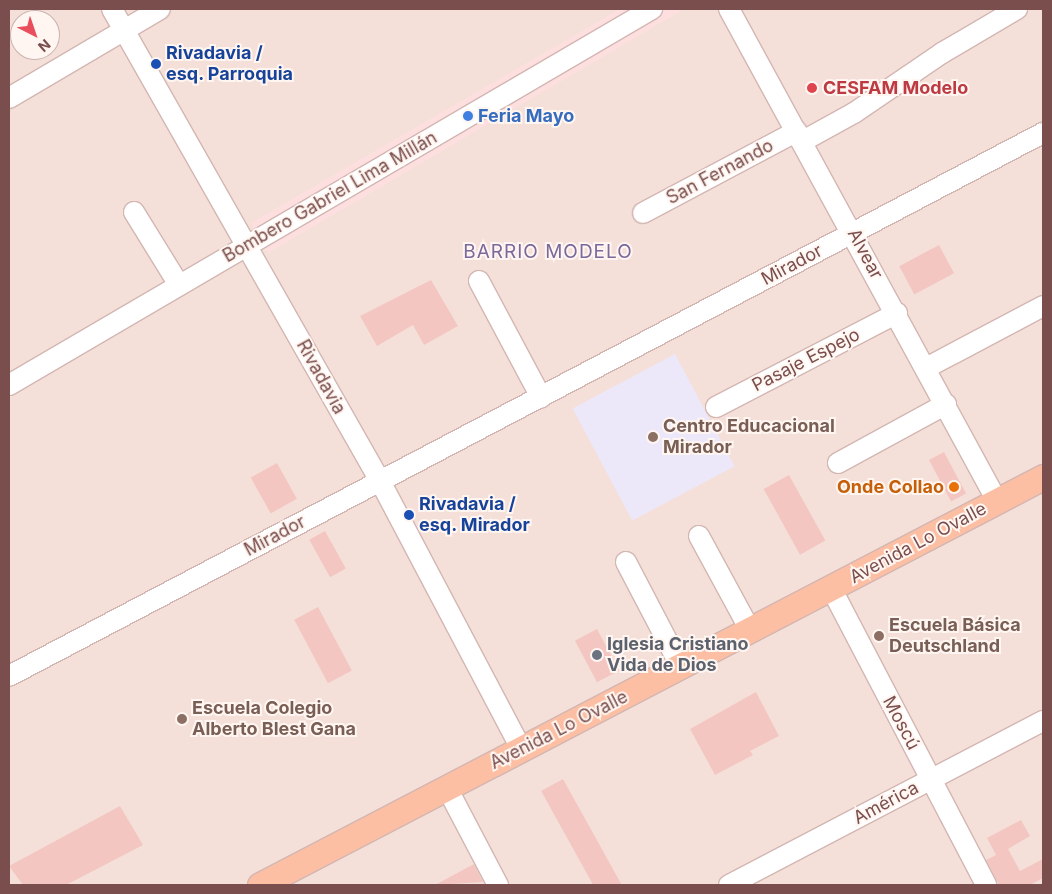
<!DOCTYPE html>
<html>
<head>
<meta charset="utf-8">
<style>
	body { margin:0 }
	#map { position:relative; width:1052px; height:894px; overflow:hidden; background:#fdf0eb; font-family:Inter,sans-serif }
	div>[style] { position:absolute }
	.residential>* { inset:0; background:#f5e0d9 }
	.commercial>* { inset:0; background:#fddfdf }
	.education>* { inset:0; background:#ede7fa; transform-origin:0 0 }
	.building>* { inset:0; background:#f3c6c2; transform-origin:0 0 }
	.roads { filter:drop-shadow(1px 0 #d3b6b2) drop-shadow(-1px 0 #d3b6b2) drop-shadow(0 1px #d3b6b2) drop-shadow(0 -1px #d3b6b2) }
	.minor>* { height:20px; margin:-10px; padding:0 10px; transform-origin:10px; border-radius:10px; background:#fff }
	.major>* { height:25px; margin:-12.5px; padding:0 12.5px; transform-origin:12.5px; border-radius:12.5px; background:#fcbfa3 }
	.dots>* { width:14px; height:14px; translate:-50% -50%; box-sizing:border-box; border:2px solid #fff6f2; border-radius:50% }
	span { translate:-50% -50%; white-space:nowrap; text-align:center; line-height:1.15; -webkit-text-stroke:4px #fff6f2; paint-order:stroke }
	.transit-label { font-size:18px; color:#164399; font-weight:700 }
	.left { translate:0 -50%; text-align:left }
	.health-label { font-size:18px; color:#be3a42; font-weight:700 }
	.shop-label { font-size:18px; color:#366cbe; font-weight:700 }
	.street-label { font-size:18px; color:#7a4e4c }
	.education-label { font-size:18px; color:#785e54; font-weight:700 }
	.food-label { font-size:18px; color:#c56008; font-weight:700 }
	.right { translate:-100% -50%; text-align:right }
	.worship-label { font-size:18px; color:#5b616d; font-weight:700 }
	.neighbourhood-label { font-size:19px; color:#7b699c; letter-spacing:1px }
	.frame { position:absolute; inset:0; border:10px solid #7a4e4c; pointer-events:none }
	.north { position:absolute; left:10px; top:10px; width:50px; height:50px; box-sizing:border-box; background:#fff6f2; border:1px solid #cab3b0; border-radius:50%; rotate:139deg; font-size:14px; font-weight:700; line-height:20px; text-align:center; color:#7a4e4c }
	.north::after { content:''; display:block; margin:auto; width:18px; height:22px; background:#e94e5c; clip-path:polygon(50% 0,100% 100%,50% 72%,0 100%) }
</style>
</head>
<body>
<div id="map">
	<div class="residential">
		<div style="clip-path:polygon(evenodd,9px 9px,1043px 9px,1043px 885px,9px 885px,9px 9px,20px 20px,50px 20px,50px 50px,20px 50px,20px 20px)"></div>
	</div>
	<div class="commercial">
		<div style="clip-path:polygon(620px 9px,684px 9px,268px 253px,251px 223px)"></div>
	</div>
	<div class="education">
		<div style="left:675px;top:354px;width:127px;height:116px;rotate:62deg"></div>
	</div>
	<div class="building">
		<div style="left:939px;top:245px;width:32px;height:45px;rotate:62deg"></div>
		<div style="clip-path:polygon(431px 280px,458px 326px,424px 345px,413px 325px,377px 346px,360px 316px)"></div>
		<div style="left:944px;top:452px;width:47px;height:17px;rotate:62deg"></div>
		<div style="left:277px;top:463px;width:41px;height:30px;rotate:61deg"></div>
		<div style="left:789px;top:475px;width:75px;height:29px;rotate:61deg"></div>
		<div style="left:325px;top:531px;width:43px;height:18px;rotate:61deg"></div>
		<div style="left:318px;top:607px;width:72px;height:27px;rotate:62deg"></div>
		<div style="left:597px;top:629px;width:47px;height:25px;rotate:62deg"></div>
		<div style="clip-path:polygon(756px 692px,779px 736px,750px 751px,753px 755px,715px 775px,690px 729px)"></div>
		<div style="left:563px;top:779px;width:121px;height:25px;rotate:61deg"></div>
		<div style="clip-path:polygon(120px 806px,143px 845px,66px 885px,23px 885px,9px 866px)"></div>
		<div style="clip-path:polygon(1021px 820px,1030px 836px,1008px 849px,1020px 871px,1043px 859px,1043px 878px,1030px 885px,999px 885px,986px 860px,996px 855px,987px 838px)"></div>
		<div style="clip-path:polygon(474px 864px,483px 882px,435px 885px)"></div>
	</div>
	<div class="roads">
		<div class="minor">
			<div style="left:112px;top:9px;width:543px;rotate:60.41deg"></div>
			<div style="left:380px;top:481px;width:304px;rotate:62.2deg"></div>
			<div style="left:729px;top:9px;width:560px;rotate:61.42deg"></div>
			<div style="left:9px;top:98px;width:175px;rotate:-30.5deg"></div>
			<div style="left:803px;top:141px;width:58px;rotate:-28.8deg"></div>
			<div style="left:854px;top:113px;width:107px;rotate:-34.3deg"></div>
			<div style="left:942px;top:53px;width:87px;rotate:-30.4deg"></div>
			<div style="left:134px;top:212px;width:86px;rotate:58.3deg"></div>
			<div style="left:643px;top:213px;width:174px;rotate:-28deg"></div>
			<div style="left:479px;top:281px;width:132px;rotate:61.9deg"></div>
			<div style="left:926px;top:368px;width:132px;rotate:-27.9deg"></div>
			<div style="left:9px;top:385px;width:745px;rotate:-30.32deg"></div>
			<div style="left:716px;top:407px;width:204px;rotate:-27.4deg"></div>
			<div style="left:838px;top:463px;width:123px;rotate:-28.6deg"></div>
			<div style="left:699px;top:536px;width:107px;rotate:61.5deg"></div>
			<div style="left:626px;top:562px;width:119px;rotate:62.4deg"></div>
			<div style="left:831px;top:588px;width:335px;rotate:62.4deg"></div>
			<div style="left:9px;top:676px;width:1168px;rotate:-27.71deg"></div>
			<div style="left:447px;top:788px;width:110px;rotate:62.3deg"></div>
			<div style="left:729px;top:885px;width:354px;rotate:-27.6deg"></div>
		</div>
		<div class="major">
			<div style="left:260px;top:885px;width:883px;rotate:-27.52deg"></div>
		</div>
	</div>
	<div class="dots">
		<div style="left:156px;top:64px;background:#1a4fb4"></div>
		<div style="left:812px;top:88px;background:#e0444e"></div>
		<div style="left:468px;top:116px;background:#3f7fe0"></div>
		<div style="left:653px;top:437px;background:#8d6e63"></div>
		<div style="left:954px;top:487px;background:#e8710a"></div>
		<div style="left:409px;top:515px;background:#1a4fb4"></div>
		<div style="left:879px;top:636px;background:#8d6e63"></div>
		<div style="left:597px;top:655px;background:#6b7280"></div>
		<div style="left:182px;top:719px;background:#8d6e63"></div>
	</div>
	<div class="transit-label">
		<span class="left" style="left:166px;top:64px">Rivadavia /<br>esq. Parroquia</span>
		<span class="left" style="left:419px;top:515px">Rivadavia /<br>esq. Mirador</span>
	</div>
	<div class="health-label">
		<span class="left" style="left:823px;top:88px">CESFAM Modelo</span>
	</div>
	<div class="shop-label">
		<span class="left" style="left:478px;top:116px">Feria Mayo</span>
	</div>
	<div class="street-label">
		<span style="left:720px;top:172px;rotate:-28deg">San Fernando</span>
		<span style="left:330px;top:197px;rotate:-30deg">Bombero Gabriel Lima Millán</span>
		<span style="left:865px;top:254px;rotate:62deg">Alvear</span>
		<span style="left:792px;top:265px;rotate:-28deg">Mirador</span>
		<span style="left:806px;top:360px;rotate:-27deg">Pasaje Espejo</span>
		<span style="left:321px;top:377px;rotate:61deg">Rivadavia</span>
		<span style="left:275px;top:536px;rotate:-28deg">Mirador</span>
		<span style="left:918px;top:543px;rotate:-28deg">Avenida Lo Ovalle</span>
		<span style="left:901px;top:723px;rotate:62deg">Moscú</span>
		<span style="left:559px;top:730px;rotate:-27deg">Avenida Lo Ovalle</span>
		<span style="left:886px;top:803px;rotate:-28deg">América</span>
	</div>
	<div class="education-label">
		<span class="left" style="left:663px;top:437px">Centro Educacional<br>Mirador</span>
		<span class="left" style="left:889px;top:636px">Escuela Básica<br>Deutschland</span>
		<span class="left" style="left:192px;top:719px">Escuela Colegio<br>Alberto Blest Gana</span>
	</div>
	<div class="food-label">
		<span class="right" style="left:944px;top:487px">Onde Collao</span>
	</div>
	<div class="worship-label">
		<span class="left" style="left:607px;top:655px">Iglesia Cristiano<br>Vida de Dios</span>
	</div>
	<div class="neighbourhood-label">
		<span style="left:548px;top:252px">BARRIO MODELO</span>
	</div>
	<div class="frame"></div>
	<div class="north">N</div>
</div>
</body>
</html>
